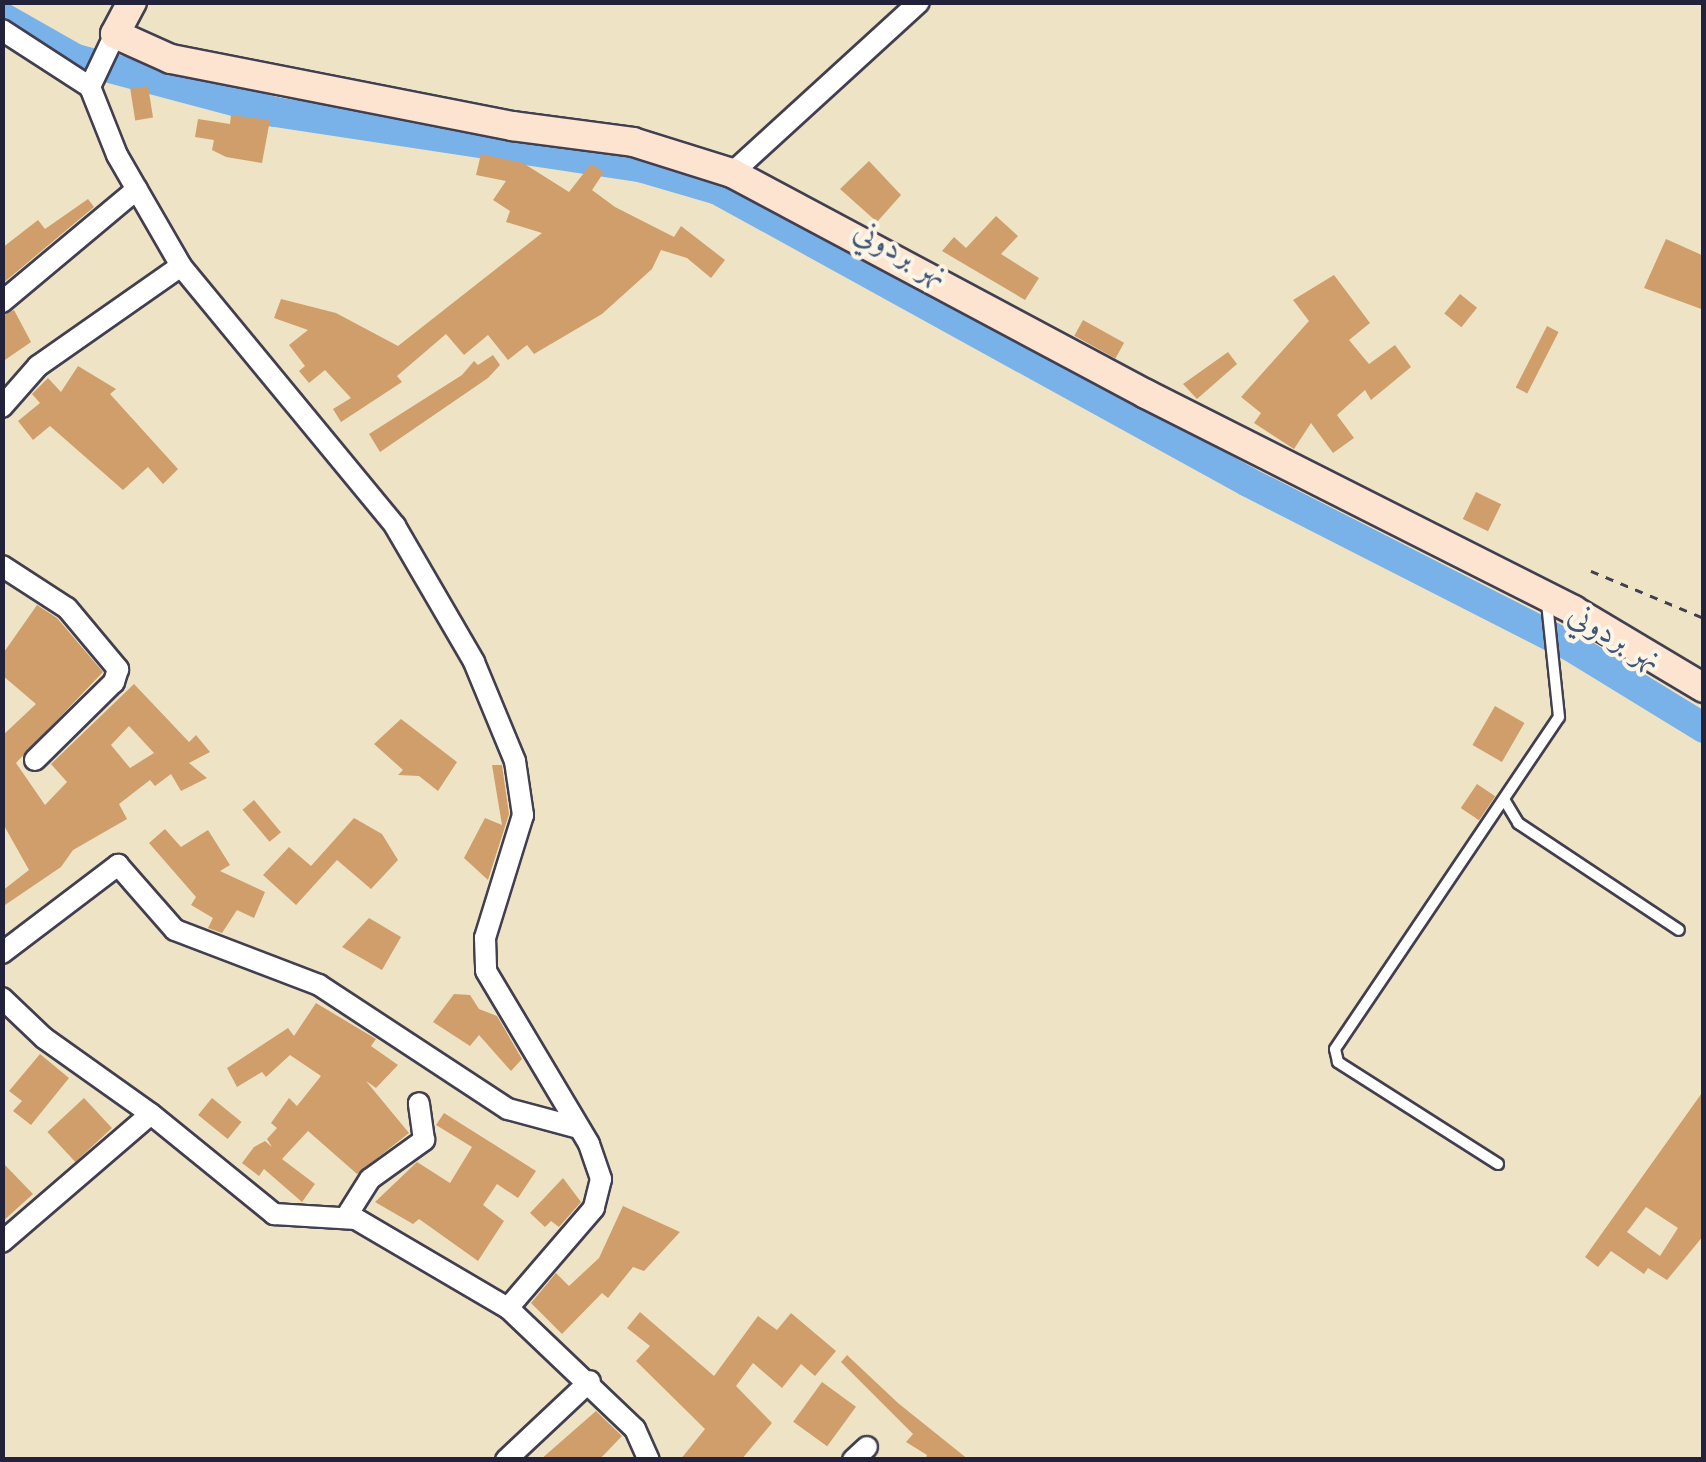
<!DOCTYPE html>
<html>
<head>
<meta charset="utf-8">
<style>
	body { margin:0 }
	#map { position:relative; width:1706px; height:1462px; overflow:hidden; background:#eee4c5; font-family:"Libre Caslon Text",Amiri,serif }
	div>[style] { position:absolute }
	.river>* { height:30px; margin:-15px; padding:0 15px; transform-origin:15px; border-radius:15px; background:#78b2e9 }
	.building>* { inset:0; background:#d09e6a; transform-origin:0 0 }
	.path>* { height:2.5px; margin-top:-1.25px; transform-origin:0; background:repeating-linear-gradient(90deg,#413f50 0 8px,transparent 0 16px) }
	.roads { filter:drop-shadow(2px 0 #413f50) drop-shadow(-2px 0 #413f50) drop-shadow(0 2px #413f50) drop-shadow(0 -2px #413f50) }
	.lane>* { height:10px; margin:-5px; padding:0 5px; transform-origin:5px; border-radius:5px; background:#fff }
	.street>* { height:20px; margin:-10px; padding:0 10px; transform-origin:10px; border-radius:10px; background:#fff }
	.secondary>* { height:28px; margin:-14px; padding:0 14px; transform-origin:14px; border-radius:14px; background:#fde4d1 }
	span { translate:-50% -50%; white-space:nowrap; text-align:center; line-height:1.15; -webkit-text-stroke:8px #fcf5e5; paint-order:stroke }
	.water-label { font-size:32px; color:#405478; font-style:italic }
	.frame { position:absolute; inset:0; border:5px solid #22223b; pointer-events:none }
</style>
</head>
<body>
<div id="map">
	<div class="river">
		<div style="left:2px;top:17px;width:85px;rotate:29.6deg"></div>
		<div style="left:76px;top:59px;width:206px;rotate:14.9deg"></div>
		<div style="left:275px;top:112px;width:369px;rotate:8.6deg"></div>
		<div style="left:640px;top:167px;width:81px;rotate:16.4deg"></div>
		<div style="left:718px;top:190px;width:605px;rotate:28.85deg"></div>
		<div style="left:1248px;top:482px;width:361px;rotate:27deg"></div>
		<div style="left:1570px;top:646px;width:157px;rotate:31.5deg"></div>
	</div>
	<div class="building">
		<div style="left:148px;top:86px;width:32px;height:18px;rotate:81deg"></div>
		<div style="clip-path:polygon(231px 115px,270px 120px,262px 163px,226px 157px,212px 150px,214px 140px,195px 137px,198px 119px,230px 124px)"></div>
		<div style="clip-path:polygon(481px 154px,523px 163px,569px 192px,591px 164px,604px 172px,592px 190px,615px 207px,674px 237px,681px 226px,725px 260px,711px 278px,687px 258px,661px 250px,652px 269px,602px 314px,534px 354px,527px 345px,508px 360px,488px 335px,464px 355px,446px 334px,397px 376px,402px 382px,341px 422px,333px 409px,351px 398px,325px 370px,309px 383px,299px 371px,305px 366px,289px 345px,308px 330px,274px 318px,281px 299px,336px 313px,398px 346px,542px 233px,506px 222px,510px 211px,493px 200px,506px 181px,476px 175px)"></div>
		<div style="clip-path:polygon(869px 161px,901px 195px,877px 222px,840px 189px)"></div>
		<div style="clip-path:polygon(88px 199px,94px 207px,2px 284px,2px 248px,38px 220px,45px 229px)"></div>
		<div style="clip-path:polygon(996px 216px,1018px 236px,1001px 254px,1039px 278px,1025px 300px,942px 251px,954px 237px,966px 248px)"></div>
		<div style="clip-path:polygon(1666px 239px,1704px 256px,1704px 310px,1644px 288px)"></div>
		<div style="clip-path:polygon(1334px 275px,1370px 323px,1349px 340px,1369px 364px,1395px 345px,1411px 367px,1371px 400px,1365px 390px,1337px 415px,1354px 438px,1333px 453px,1311px 423px,1294px 449px,1254px 423px,1261px 413px,1241px 397px,1309px 321px,1293px 300px)"></div>
		<div style="left:1460px;top:294px;width:22px;height:25px;rotate:39deg"></div>
		<div style="clip-path:polygon(14px 310px,31px 342px,2px 362px,2px 316px)"></div>
		<div style="left:1083px;top:320px;width:47px;height:18px;rotate:29deg"></div>
		<div style="left:1547px;top:326px;width:13px;height:69px;rotate:27deg"></div>
		<div style="clip-path:polygon(1228px 352px,1237px 364px,1197px 399px,1183px 384px)"></div>
		<div style="clip-path:polygon(493px 355px,500px 365px,488px 378px,380px 452px,369px 434px,462px 375px,474px 361px,478px 365px)"></div>
		<div style="clip-path:polygon(78px 366px,116px 389px,110px 394px,178px 469px,163px 484px,148px 467px,123px 490px,50px 426px,33px 440px,18px 421px,40px 403px,32px 394px,48px 378px,61px 392px)"></div>
		<div style="left:1476px;top:492px;width:28px;height:30px;rotate:26deg"></div>
		<div style="clip-path:polygon(evenodd,37px 605px,57px 618px,103px 672px,16px 763px,45px 805px,67px 782px,51px 764px,134px 684px,189px 742px,196px 735px,210px 752px,189px 763px,207px 778px,181px 791px,171px 774px,155px 786px,150px 780px,119px 804px,127px 819px,73px 850px,61px 867px,2px 907px,2px 891px,29px 870px,2px 822px,2px 736px,36px 704px,2px 675px,2px 655px,37px 605px,129px 726px,154px 753px,130px 768px,111px 745px,129px 726px)"></div>
		<div style="left:1495px;top:706px;width:34px;height:45px;rotate:30deg"></div>
		<div style="clip-path:polygon(401px 719px,457px 762px,438px 791px,419px 776px,398px 775px,403px 770px,374px 744px)"></div>
		<div style="clip-path:polygon(492px 765px,502px 765px,509px 814px,488px 880px,464px 858px,485px 818px,502px 825px)"></div>
		<div style="left:1477px;top:784px;width:22px;height:29px;rotate:34deg"></div>
		<div style="left:254px;top:800px;width:42px;height:15px;rotate:50deg"></div>
		<div style="clip-path:polygon(354px 818px,382px 834px,398px 860px,371px 889px,337px 860px,296px 905px,263px 875px,289px 847px,311px 866px)"></div>
		<div style="clip-path:polygon(165px 829px,181px 847px,208px 830px,230px 865px,220px 871px,265px 892px,254px 918px,237px 910px,222px 933px,208px 928px,213px 918px,191px 905px,196px 897px,149px 843px)"></div>
		<div style="clip-path:polygon(369px 918px,401px 937px,382px 970px,342px 947px)"></div>
		<div style="clip-path:polygon(454px 994px,470px 995px,479px 1009px,497px 1016px,522px 1059px,511px 1071px,479px 1035px,470px 1046px,433px 1022px)"></div>
		<div style="clip-path:polygon(316px 1003px,376px 1039px,371px 1046px,398px 1065px,376px 1088px,366px 1081px,409px 1133px,357px 1174px,308px 1131px,282px 1159px,315px 1184px,302px 1202px,264px 1169px,259px 1176px,242px 1163px,254px 1147px,265px 1141px,272px 1147px,267px 1139px,277px 1128px,271px 1123px,289px 1098px,297px 1106px,321px 1076px,290px 1055px,266px 1077px,262px 1072px,237px 1087px,227px 1068px,288px 1028px,294px 1036px)"></div>
		<div style="clip-path:polygon(40px 1054px,69px 1078px,31px 1125px,13px 1111px,22px 1101px,9px 1091px)"></div>
		<div style="clip-path:polygon(evenodd,1704px 1090px,1704px 1235px,1667px 1280px,1648px 1268px,1644px 1274px,1611px 1251px,1598px 1267px,1585px 1257px,1704px 1090px,1646px 1207px,1678px 1228px,1660px 1256px,1627px 1232px,1646px 1207px)"></div>
		<div style="left:84px;top:1098px;width:41px;height:50px;rotate:47deg"></div>
		<div style="left:212px;top:1098px;width:38px;height:22px;rotate:39deg"></div>
		<div style="clip-path:polygon(444px 1113px,536px 1171px,518px 1198px,497px 1184px,483px 1205px,504px 1221px,478px 1261px,419px 1219px,413px 1224px,375px 1202px,417px 1162px,450px 1183px,472px 1147px,436px 1125px)"></div>
		<div style="clip-path:polygon(2px 1162px,33px 1194px,2px 1222px)"></div>
		<div style="clip-path:polygon(563px 1178px,581px 1202px,559px 1227px,551px 1221px,545px 1227px,530px 1213px)"></div>
		<div style="clip-path:polygon(623px 1206px,680px 1232px,644px 1271px,633px 1267px,608px 1298px,602px 1293px,562px 1334px,531px 1303px,556px 1273px,569px 1286px,599px 1258px)"></div>
		<div style="clip-path:polygon(640px 1312px,714px 1376px,758px 1316px,777px 1330px,791px 1313px,836px 1351px,815px 1376px,801px 1364px,782px 1388px,753px 1363px,736px 1386px,772px 1423px,741px 1460px,680px 1460px,705px 1429px,636px 1361px,650px 1346px,627px 1328px)"></div>
		<div style="clip-path:polygon(847px 1355px,898px 1403px,969px 1460px,925px 1460px,927px 1455px,906px 1442px,913px 1434px,841px 1362px)"></div>
		<div style="left:822px;top:1382px;width:42px;height:49px;rotate:36deg"></div>
		<div style="clip-path:polygon(596px 1411px,622px 1436px,599px 1460px,540px 1460px)"></div>
	</div>
	<div class="path">
		<div style="left:1591px;top:571px;width:122px;rotate:22.6deg"></div>
	</div>
	<div class="roads">
		<div class="lane">
			<div style="left:1505px;top:801px;width:26px;rotate:59deg"></div>
			<div style="left:1518px;top:823px;width:193px;rotate:33.6deg"></div>
			<div style="left:1498px;top:1164px;width:190px;rotate:-147.5deg"></div>
			<div style="left:1338px;top:1062px;width:13px;rotate:-103deg"></div>
			<div style="left:1335px;top:1049px;width:400px;rotate:-56deg"></div>
			<div style="left:1559px;top:717px;width:116px;rotate:-96deg"></div>
		</div>
		<div class="street">
			<div style="left:2px;top:30px;width:105px;rotate:32.9deg"></div>
			<div style="left:115px;top:34px;width:59px;rotate:115.3deg"></div>
			<div style="left:90px;top:87px;width:73px;rotate:68.3deg"></div>
			<div style="left:117px;top:155px;width:128px;rotate:60deg"></div>
			<div style="left:181px;top:266px;width:337px;rotate:50.5deg"></div>
			<div style="left:395px;top:526px;width:157px;rotate:59.8deg"></div>
			<div style="left:474px;top:662px;width:107px;rotate:67.5deg"></div>
			<div style="left:515px;top:761px;width:55px;rotate:81.6deg"></div>
			<div style="left:523px;top:815px;width:129px;rotate:107.2deg"></div>
			<div style="left:485px;top:938px;width:33px;rotate:88deg"></div>
			<div style="left:486px;top:971px;width:201px;rotate:59.2deg"></div>
			<div style="left:589px;top:1144px;width:37px;rotate:71deg"></div>
			<div style="left:601px;top:1179px;width:30px;rotate:104deg"></div>
			<div style="left:594px;top:1208px;width:132px;rotate:130.7deg"></div>
			<div style="left:732px;top:173px;width:253px;rotate:-42.4deg"></div>
			<div style="left:2px;top:302px;width:176px;rotate:-39.9deg"></div>
			<div style="left:2px;top:407px;width:55px;rotate:-48.7deg"></div>
			<div style="left:38px;top:366px;width:174px;rotate:-35deg"></div>
			<div style="left:2px;top:566px;width:77px;rotate:32.9deg"></div>
			<div style="left:67px;top:608px;width:80px;rotate:50.1deg"></div>
			<div style="left:118px;top:669px;width:14px;rotate:107deg"></div>
			<div style="left:114px;top:682px;width:111px;rotate:135.4deg"></div>
			<div style="left:2px;top:953px;width:146px;rotate:-37.2deg"></div>
			<div style="left:118px;top:865px;width:86px;rotate:48.8deg"></div>
			<div style="left:175px;top:930px;width:154px;rotate:20.9deg"></div>
			<div style="left:319px;top:985px;width:226px;rotate:33.3deg"></div>
			<div style="left:508px;top:1109px;width:73px;rotate:15deg"></div>
			<div style="left:2px;top:998px;width:58px;rotate:43.6deg"></div>
			<div style="left:44px;top:1038px;width:131px;rotate:35.4deg"></div>
			<div style="left:151px;top:1114px;width:159px;rotate:39.1deg"></div>
			<div style="left:274px;top:1214px;width:82px;rotate:3.5deg"></div>
			<div style="left:356px;top:1219px;width:176px;rotate:30.4deg"></div>
			<div style="left:508px;top:1308px;width:175px;rotate:43.6deg"></div>
			<div style="left:635px;top:1429px;width:34px;rotate:66deg"></div>
			<div style="left:346px;top:1217px;width:45px;rotate:-57.7deg"></div>
			<div style="left:370px;top:1179px;width:67px;rotate:-35.8deg"></div>
			<div style="left:424px;top:1140px;width:37px;rotate:-98deg"></div>
			<div style="left:2px;top:1242px;width:196px;rotate:-40.7deg"></div>
			<div style="left:506px;top:1460px;width:115px;rotate:-43.2deg"></div>
			<div style="left:853px;top:1460px;width:19px;rotate:-43deg"></div>
		</div>
		<div class="secondary">
			<div style="left:132px;top:2px;width:36px;rotate:118deg"></div>
			<div style="left:115px;top:34px;width:61px;rotate:24.1deg"></div>
			<div style="left:171px;top:59px;width:348px;rotate:11.1deg"></div>
			<div style="left:512px;top:126px;width:122px;rotate:7.5deg"></div>
			<div style="left:633px;top:142px;width:104px;rotate:17.4deg"></div>
			<div style="left:732px;top:173px;width:469px;rotate:28.1deg"></div>
			<div style="left:1146px;top:394px;width:479px;rotate:26.8deg"></div>
			<div style="left:1573px;top:610px;width:152px;rotate:30.8deg"></div>
		</div>
	</div>
	<div class="water-label">
		<span style="left:902px;top:252px;rotate:29deg">نهر بردوني</span>
		<span style="left:1616px;top:636px;rotate:30deg">نهر بردوني</span>
	</div>
	<div class="frame"></div>
</div>
</body>
</html>
